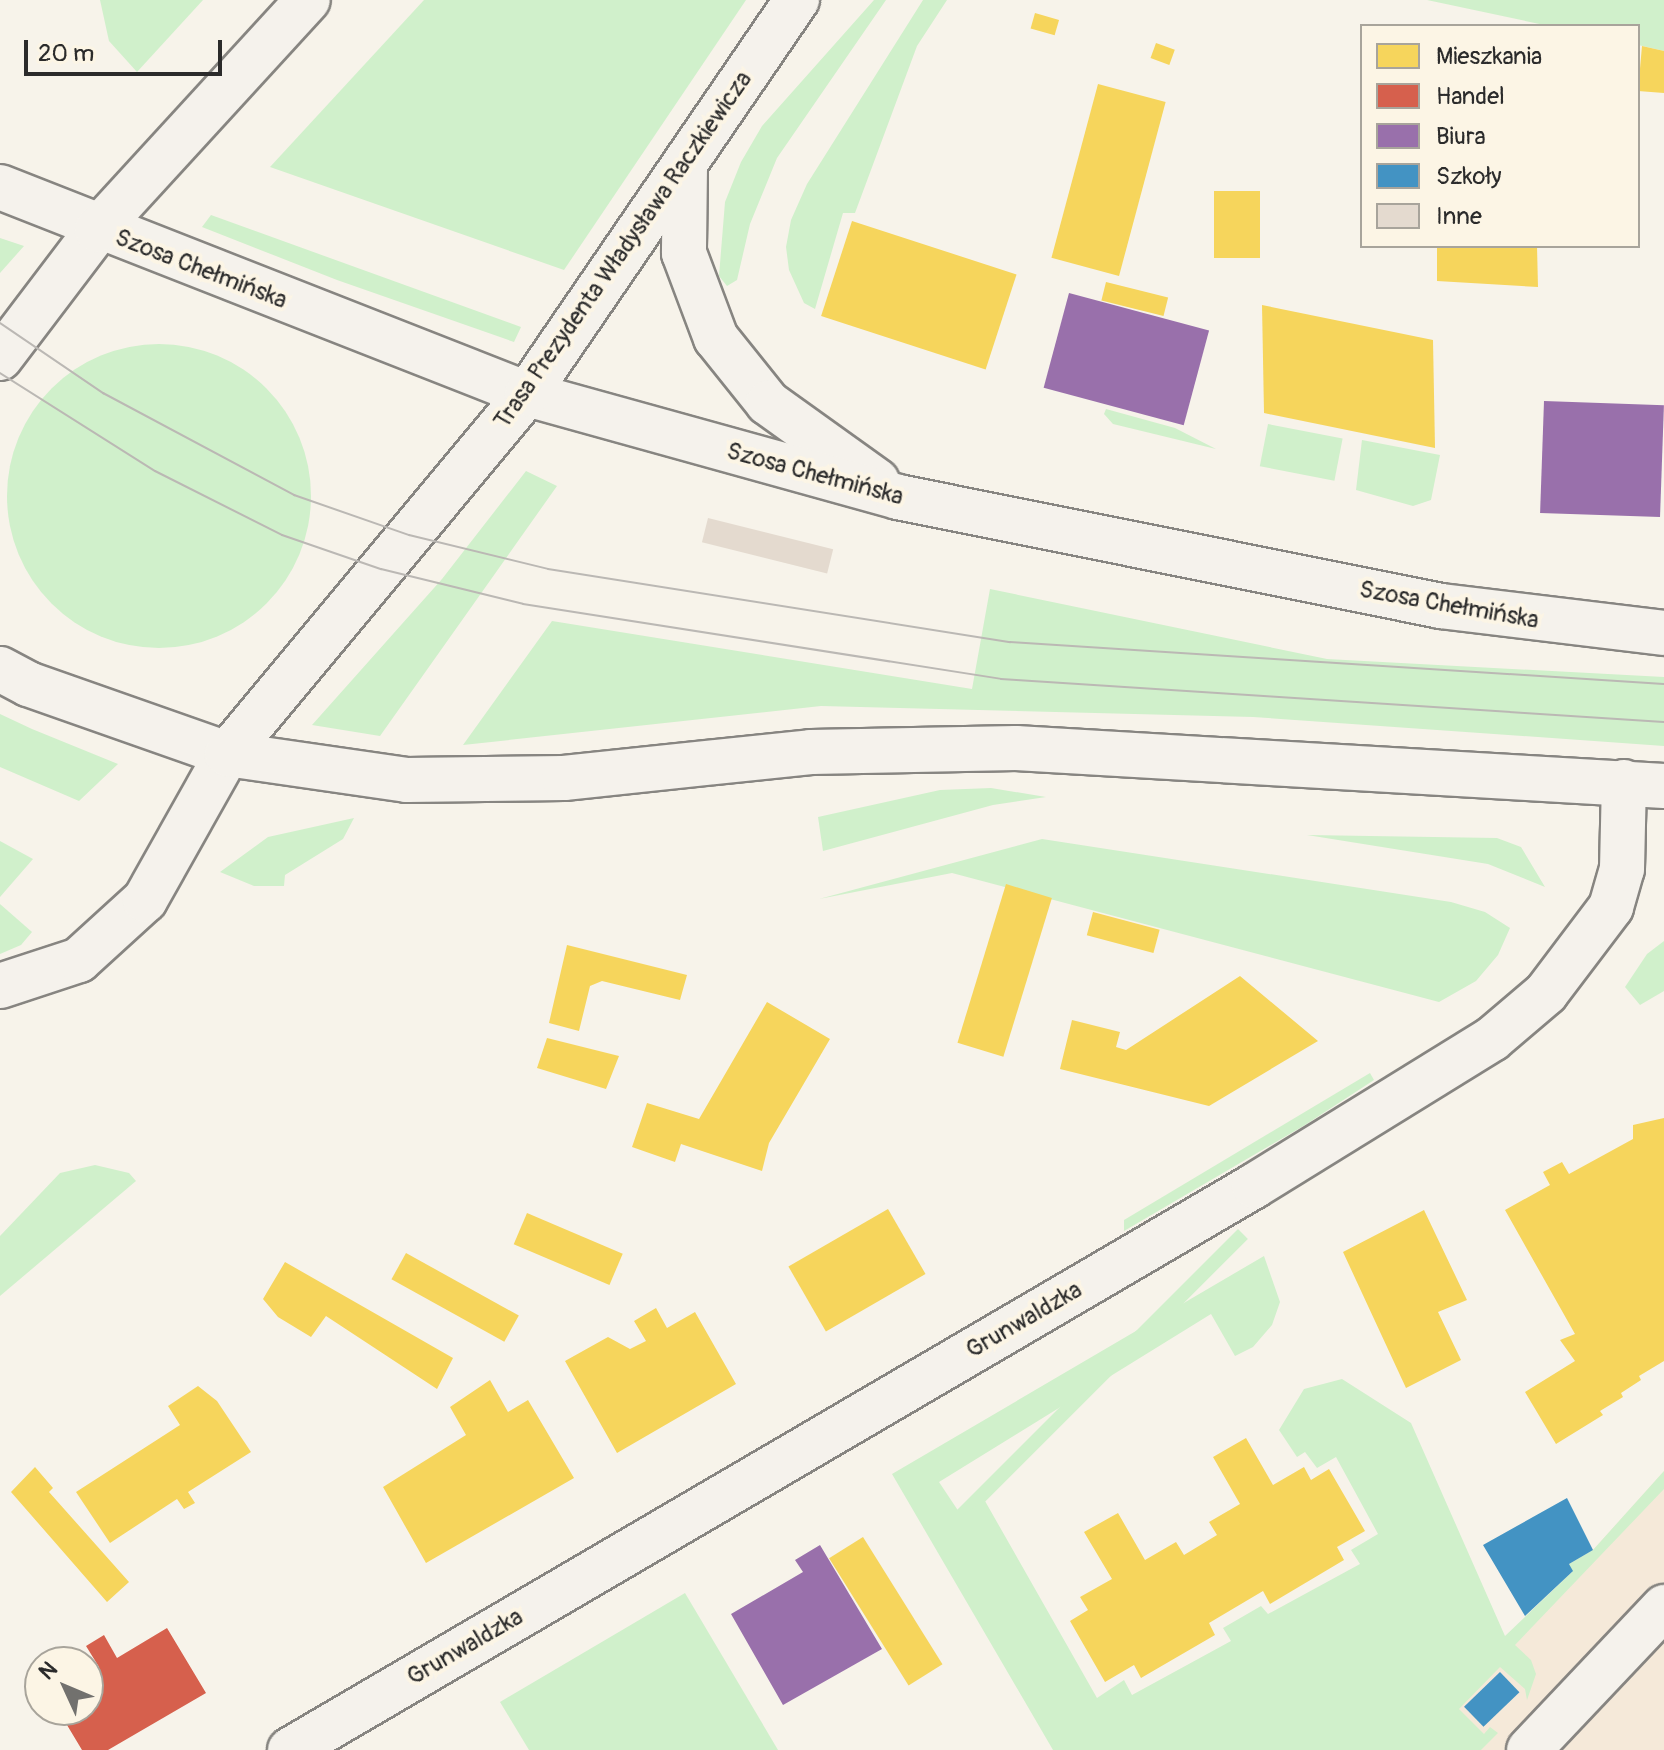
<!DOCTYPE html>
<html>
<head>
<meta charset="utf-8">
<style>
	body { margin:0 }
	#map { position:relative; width:1664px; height:1750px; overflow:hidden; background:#f7f3ea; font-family:Pangolin,sans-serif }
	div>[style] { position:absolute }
	.built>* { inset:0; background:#f5e9d9 }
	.green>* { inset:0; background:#d0f0cb; transform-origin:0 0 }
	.round { border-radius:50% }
	.homes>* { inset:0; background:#f6d55c; transform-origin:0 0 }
	.shops>* { inset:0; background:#d6604d }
	.offices>* { inset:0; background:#9970ab; transform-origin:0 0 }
	.schools>* { inset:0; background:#4393c3; transform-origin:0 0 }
	.building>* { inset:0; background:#e4dacf; transform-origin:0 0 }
	.roads { filter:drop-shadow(2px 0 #878581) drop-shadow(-2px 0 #878581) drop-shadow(0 2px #878581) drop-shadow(0 -2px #878581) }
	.minor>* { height:44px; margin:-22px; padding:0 22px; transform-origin:22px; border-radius:22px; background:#f5f2ec }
	.major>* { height:44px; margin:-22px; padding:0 22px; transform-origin:22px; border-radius:22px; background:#f5f2ec }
	.tram>* { height:2px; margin:-1px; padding:0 1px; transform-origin:1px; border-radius:1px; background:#bbb8b4 }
	span { translate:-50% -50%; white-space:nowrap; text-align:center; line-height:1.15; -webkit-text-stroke:8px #fcf5e5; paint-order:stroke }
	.street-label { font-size:24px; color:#2b2b2b }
	.legend { position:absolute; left:1360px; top:24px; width:280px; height:224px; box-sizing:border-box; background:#fcf5e5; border:2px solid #a8a49b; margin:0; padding:10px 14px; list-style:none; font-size:24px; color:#2b2b2b }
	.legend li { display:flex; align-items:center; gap:16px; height:40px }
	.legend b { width:40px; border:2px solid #a8a49b }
	.north { position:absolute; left:24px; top:1646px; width:80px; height:80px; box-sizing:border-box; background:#fcf5e5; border:2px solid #a8a49b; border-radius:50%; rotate:314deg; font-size:22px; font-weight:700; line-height:32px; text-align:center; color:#2b2b2b }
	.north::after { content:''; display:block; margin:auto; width:28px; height:36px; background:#72716e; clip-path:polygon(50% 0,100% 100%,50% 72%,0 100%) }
	.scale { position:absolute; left:24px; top:40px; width:198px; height:36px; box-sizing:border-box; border:4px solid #2b2b2b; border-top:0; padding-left:10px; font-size:24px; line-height:28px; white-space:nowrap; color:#2b2b2b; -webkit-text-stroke:6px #fcf5e5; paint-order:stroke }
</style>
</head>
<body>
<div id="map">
	<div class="built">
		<div style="clip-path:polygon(1664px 1471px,1664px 1750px,1397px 1750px,1572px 1572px,1569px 1564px,1593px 1550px)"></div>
	</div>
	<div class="green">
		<div style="clip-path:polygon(100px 0,203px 0,137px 72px,109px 41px)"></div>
		<div style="clip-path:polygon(424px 0,746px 0,564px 270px,270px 167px)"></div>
		<div style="clip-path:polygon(874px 0,886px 0,777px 158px,750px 224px,737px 280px,727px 286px,719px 276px,725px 202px,741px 162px,762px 126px)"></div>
		<div style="clip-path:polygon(923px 0,947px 0,917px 46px,855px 213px,843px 213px,815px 309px,804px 303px,789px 270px,786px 247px,791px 220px,807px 184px)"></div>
		<div style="clip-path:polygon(1427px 0,1664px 0,1664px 51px,1638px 45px,1638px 26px,1549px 26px)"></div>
		<div style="clip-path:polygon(211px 215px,521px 327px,514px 342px,337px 280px,202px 227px)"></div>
		<div style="clip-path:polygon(0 238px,24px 246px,0 273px)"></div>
		<div class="round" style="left:7px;top:344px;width:304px;height:304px"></div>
		<div style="clip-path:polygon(1106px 409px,1175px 428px,1216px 449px,1113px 424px,1104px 414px)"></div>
		<div style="left:1268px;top:424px;width:76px;height:43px;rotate:11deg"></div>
		<div style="clip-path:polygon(1362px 440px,1440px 455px,1431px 500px,1413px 506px,1356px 490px)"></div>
		<div style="clip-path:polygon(526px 471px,557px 486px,380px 736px,312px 725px,442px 579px)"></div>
		<div style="clip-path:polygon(990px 589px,1327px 659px,1664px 677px,1664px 746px,1253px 717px,821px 706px,463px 745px,552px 621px,972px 689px)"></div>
		<div style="clip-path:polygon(0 714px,32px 729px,118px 764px,79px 801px,0 767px)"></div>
		<div style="clip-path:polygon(991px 788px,1046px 797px,993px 805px,823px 851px,818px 817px,940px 790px)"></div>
		<div style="clip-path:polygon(354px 818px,343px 839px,285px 875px,284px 886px,254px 886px,220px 872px,268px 837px)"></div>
		<div style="clip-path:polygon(1307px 835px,1497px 838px,1521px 847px,1545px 887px,1488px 864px)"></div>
		<div style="clip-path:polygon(1042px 839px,1451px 902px,1485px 912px,1510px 928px,1498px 955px,1476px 981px,1439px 1002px,952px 873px,819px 899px)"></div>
		<div style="clip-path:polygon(0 841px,33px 859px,0 897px)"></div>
		<div style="clip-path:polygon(0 904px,32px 932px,21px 945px,0 954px)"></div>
		<div style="clip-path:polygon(1664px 941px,1664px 991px,1640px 1005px,1625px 987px,1647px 954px)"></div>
		<div style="clip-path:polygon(1370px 1073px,1374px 1080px,1305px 1125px,1124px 1231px,1124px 1220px)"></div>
		<div style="clip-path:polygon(95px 1165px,129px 1173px,136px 1181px,0 1296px,0 1236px,60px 1173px)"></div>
		<div style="left:1238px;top:1229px;width:14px;height:433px;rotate:45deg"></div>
		<div style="clip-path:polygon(1264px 1256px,1280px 1302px,1272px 1325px,1253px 1347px,1235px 1356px,1211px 1314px,939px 1482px,961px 1515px,985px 1501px,1097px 1698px,1124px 1680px,1132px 1695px,1231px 1641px,1223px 1628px,1261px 1606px,1268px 1614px,1360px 1564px,1351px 1550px,1378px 1534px,1336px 1457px,1317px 1468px,1305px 1452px,1297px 1457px,1279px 1430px,1304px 1389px,1342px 1379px,1411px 1423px,1505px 1636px,1572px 1572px,1569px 1564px,1593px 1550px,1664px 1471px,1664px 1489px,1515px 1645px,1531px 1660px,1536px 1674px,1527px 1700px,1525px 1689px,1500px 1667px,1459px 1709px,1484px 1734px,1490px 1727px,1498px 1733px,1481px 1750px,1053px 1750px,892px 1474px)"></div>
		<div style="clip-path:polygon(685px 1593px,778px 1750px,529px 1750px,500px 1702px)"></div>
	</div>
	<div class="homes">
		<div style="left:1035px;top:13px;width:25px;height:16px;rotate:16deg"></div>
		<div style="left:1156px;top:43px;width:20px;height:16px;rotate:20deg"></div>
		<div style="clip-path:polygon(1642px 46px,1664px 51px,1664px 93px,1638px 91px)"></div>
		<div style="left:1098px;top:84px;width:70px;height:180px;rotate:15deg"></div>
		<div style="left:1214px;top:191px;width:46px;height:67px"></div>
		<div style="left:852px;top:221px;width:173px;height:100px;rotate:18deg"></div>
		<div style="clip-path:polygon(1437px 246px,1537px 246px,1538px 287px,1437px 281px)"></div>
		<div style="left:1106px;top:282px;width:64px;height:19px;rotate:14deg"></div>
		<div style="clip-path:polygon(1262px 305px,1433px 340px,1435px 448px,1264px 413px)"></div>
		<div style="left:1006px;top:884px;width:48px;height:166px;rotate:17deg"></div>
		<div style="left:1093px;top:912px;width:69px;height:24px;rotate:15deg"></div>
		<div style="clip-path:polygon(567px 945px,687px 975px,680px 1000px,602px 981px,590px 986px,579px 1031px,549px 1023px)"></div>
		<div style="clip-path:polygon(1240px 976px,1318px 1041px,1209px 1106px,1060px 1069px,1072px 1020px,1120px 1032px,1116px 1047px,1126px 1050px)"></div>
		<div style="clip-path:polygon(767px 1002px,830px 1039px,769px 1143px,762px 1171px,681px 1144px,675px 1162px,632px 1147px,647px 1103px,699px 1119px)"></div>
		<div style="clip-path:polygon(547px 1038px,619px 1056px,606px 1089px,537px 1068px)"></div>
		<div style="clip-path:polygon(1664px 1118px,1664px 1361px,1639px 1376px,1641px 1380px,1621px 1393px,1623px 1397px,1600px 1411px,1603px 1415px,1556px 1444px,1525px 1392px,1575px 1361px,1560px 1340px,1575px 1334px,1505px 1210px,1550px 1185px,1543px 1172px,1562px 1162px,1569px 1174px,1633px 1139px,1633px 1125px)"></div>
		<div style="left:888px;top:1209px;width:75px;height:115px;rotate:60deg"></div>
		<div style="clip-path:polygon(1424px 1210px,1467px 1300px,1438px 1312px,1461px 1360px,1406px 1388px,1343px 1252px)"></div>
		<div style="left:527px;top:1213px;width:104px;height:34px;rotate:23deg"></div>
		<div style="left:406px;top:1253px;width:129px;height:30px;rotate:29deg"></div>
		<div style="clip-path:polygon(285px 1262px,453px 1358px,437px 1389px,326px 1316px,311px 1337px,278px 1317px,263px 1299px)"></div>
		<div style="clip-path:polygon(656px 1308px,667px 1328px,695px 1312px,736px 1384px,617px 1453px,565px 1361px,608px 1337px,630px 1349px,646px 1341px,634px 1321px)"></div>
		<div style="clip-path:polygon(490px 1380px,508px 1412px,528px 1400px,574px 1478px,426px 1563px,383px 1487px,466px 1435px,450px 1407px)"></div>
		<div style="clip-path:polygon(198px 1386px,217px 1401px,251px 1452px,188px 1492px,195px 1503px,184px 1509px,177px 1499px,110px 1543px,76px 1492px,180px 1425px,168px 1406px)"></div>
		<div style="clip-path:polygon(1246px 1438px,1273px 1485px,1304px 1467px,1311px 1480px,1329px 1469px,1365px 1531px,1337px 1547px,1344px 1560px,1270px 1604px,1263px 1591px,1209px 1623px,1215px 1635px,1141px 1678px,1134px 1665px,1105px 1682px,1070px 1621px,1088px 1610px,1080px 1597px,1112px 1579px,1084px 1532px,1118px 1513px,1145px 1560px,1176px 1542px,1184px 1555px,1217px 1535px,1209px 1522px,1240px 1504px,1213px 1457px)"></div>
		<div style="clip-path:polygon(35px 1467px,53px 1488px,49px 1492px,129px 1582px,107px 1602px,11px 1492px)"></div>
		<div style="left:863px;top:1537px;width:150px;height:40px;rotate:58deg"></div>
	</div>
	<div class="shops">
		<div style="clip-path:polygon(167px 1628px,206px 1693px,108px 1750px,82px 1750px,58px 1710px,88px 1710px,88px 1674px,99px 1667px,86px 1646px,104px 1635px,117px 1658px)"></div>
	</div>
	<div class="offices">
		<div style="left:1069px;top:293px;width:145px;height:98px;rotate:15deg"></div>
		<div style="left:1544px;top:401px;width:120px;height:112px;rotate:2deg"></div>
		<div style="clip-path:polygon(820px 1545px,882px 1649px,783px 1705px,731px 1614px,803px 1572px,795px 1560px)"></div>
	</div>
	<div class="schools">
		<div style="clip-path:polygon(1567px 1498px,1593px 1550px,1569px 1564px,1573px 1571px,1525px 1616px,1483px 1545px)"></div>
		<div style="left:1500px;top:1672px;width:28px;height:50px;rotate:46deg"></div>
	</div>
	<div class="building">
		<div style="left:708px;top:518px;width:129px;height:25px;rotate:14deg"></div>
	</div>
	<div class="roads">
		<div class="minor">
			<div style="left:0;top:986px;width:83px;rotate:-18.2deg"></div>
			<div style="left:79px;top:960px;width:89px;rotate:-42.3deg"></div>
			<div style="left:145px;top:900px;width:167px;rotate:-60.7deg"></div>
			<div style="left:290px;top:1750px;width:1117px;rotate:-30.33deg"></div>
			<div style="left:1254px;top:1186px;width:280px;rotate:-31.7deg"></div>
			<div style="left:1492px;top:1039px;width:71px;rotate:-40.4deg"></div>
			<div style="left:1546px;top:993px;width:108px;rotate:-52.9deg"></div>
			<div style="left:1611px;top:907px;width:40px;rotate:-74deg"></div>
			<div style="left:1622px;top:869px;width:87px;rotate:-88.7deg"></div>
			<div style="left:1529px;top:1750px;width:197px;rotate:-46.6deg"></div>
		</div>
		<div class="major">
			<div style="left:685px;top:166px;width:87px;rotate:90.7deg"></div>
			<div style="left:684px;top:253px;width:91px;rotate:69.4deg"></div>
			<div style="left:716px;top:338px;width:83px;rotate:51.3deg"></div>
			<div style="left:768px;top:403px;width:134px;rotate:35.6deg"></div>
			<div style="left:0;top:187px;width:566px;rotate:21.44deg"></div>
			<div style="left:527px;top:394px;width:385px;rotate:15.5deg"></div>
			<div style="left:898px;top:497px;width:554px;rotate:11.35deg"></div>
			<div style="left:1441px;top:606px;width:225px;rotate:6.9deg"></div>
			<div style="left:0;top:358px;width:161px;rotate:-52.8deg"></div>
			<div style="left:97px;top:230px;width:312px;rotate:-47.5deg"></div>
			<div style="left:0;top:669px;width:32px;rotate:28deg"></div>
			<div style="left:28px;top:684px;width:211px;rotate:19.4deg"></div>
			<div style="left:227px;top:754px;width:182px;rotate:8.2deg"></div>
			<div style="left:407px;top:780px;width:157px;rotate:-0.7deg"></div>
			<div style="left:564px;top:778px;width:248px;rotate:-6deg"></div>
			<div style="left:811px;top:752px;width:205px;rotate:-1.1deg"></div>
			<div style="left:1016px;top:748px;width:649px;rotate:3.36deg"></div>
			<div style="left:227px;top:754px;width:469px;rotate:-50.2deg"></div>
			<div style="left:527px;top:394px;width:478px;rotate:-55.6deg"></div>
		</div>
	</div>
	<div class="tram">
		<div style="left:0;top:323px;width:125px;rotate:34.2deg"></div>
		<div style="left:103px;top:393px;width:217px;rotate:28.1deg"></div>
		<div style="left:294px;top:495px;width:122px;rotate:19.2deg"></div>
		<div style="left:409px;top:535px;width:143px;rotate:13.7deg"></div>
		<div style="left:548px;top:569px;width:468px;rotate:9deg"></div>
		<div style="left:1010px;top:642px;width:655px;rotate:3.67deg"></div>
		<div style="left:0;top:373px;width:183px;rotate:32.3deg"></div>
		<div style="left:155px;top:471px;width:142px;rotate:26.7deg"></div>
		<div style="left:282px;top:535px;width:105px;rotate:19deg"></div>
		<div style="left:381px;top:569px;width:146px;rotate:13.8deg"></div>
		<div style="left:523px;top:604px;width:484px;rotate:8.9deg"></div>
		<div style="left:1001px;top:679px;width:664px;rotate:3.71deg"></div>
	</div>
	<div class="street-label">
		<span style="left:623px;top:250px;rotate:-55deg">Trasa Prezydenta Władysława Raczkiewicza</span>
		<span style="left:201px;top:269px;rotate:21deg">Szosa Chełmińska</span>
		<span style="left:815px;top:474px;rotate:15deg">Szosa Chełmińska</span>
		<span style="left:1449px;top:605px;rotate:10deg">Szosa Chełmińska</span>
		<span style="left:1024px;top:1320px;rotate:-30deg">Grunwaldzka</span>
		<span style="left:465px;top:1647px;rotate:-30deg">Grunwaldzka</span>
	</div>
	<ul class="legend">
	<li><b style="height:22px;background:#f6d55c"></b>Mieszkania</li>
	<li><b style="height:22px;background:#d6604d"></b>Handel</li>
	<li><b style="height:22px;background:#9970ab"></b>Biura</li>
	<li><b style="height:22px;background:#4393c3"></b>Szkoły</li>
	<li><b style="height:22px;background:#e4dacf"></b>Inne</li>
	</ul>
	<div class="north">N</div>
	<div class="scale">20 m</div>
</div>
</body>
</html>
